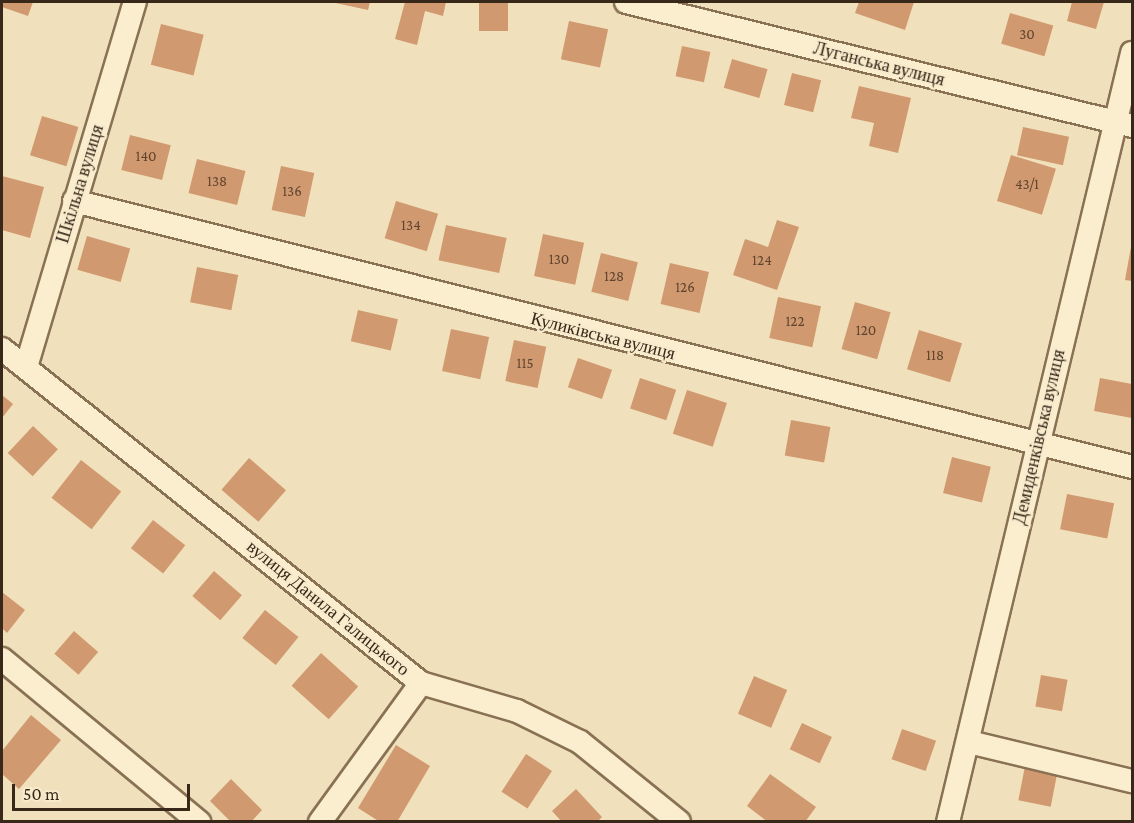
<!DOCTYPE html>
<html>
<head>
<meta charset="utf-8">
<style>
	body { margin:0 }
	#map { position:relative; width:1134px; height:823px; overflow:hidden; background:#f0e1bc; font-family:"Crimson Pro",serif }
	div>[style] { position:absolute }
	.building>* { inset:0; background:#d1996f; transform-origin:0 0 }
	.roads { filter:drop-shadow(2px 0 #897154) drop-shadow(-2px 0 #897154) drop-shadow(0 2px #897154) drop-shadow(0 -2px #897154) }
	.minor>* { height:22px; margin:-11px; padding:0 11px; transform-origin:11px; border-radius:11px; background:#fbeecf }
	span { translate:-50% -50%; white-space:nowrap; text-align:center; line-height:1.15; -webkit-text-stroke:4.5px #f8ebcc; paint-order:stroke }
	.number-label { font-size:15px; color:#5e442f }
	.number-label span { -webkit-text-stroke-width:0 }
	.street-label { font-size:18px; color:#37281a }
	.frame { position:absolute; inset:0; border:3px solid #37281a; pointer-events:none }
	.scale { position:absolute; left:12px; top:784px; width:178px; height:27px; box-sizing:border-box; border:3px solid #37281a; border-top:0; padding-left:8px; font-size:18px; line-height:21px; white-space:nowrap; color:#37281a; -webkit-text-stroke:4px #f8ebcc; paint-order:stroke }
</style>
</head>
<body>
<div id="map">
	<div class="building">
		<div style="clip-path:polygon(2px 2px,33px 2px,28px 16px,2px 7px)"></div>
		<div style="clip-path:polygon(331px 2px,370px 2px,368px 10px)"></div>
		<div style="clip-path:polygon(405px 2px,446px 2px,443px 16px,425px 11px,417px 45px,395px 39px)"></div>
		<div style="left:479px;top:2px;width:29px;height:29px"></div>
		<div style="clip-path:polygon(859px 2px,914px 2px,905px 30px,855px 13px)"></div>
		<div style="clip-path:polygon(1072px 2px,1104px 2px,1096px 29px,1067px 21px)"></div>
		<div style="left:1010px;top:13px;width:45px;height:32px;rotate:16deg"></div>
		<div style="left:569px;top:21px;width:40px;height:39px;rotate:12deg"></div>
		<div style="left:161px;top:24px;width:44px;height:42px;rotate:14deg"></div>
		<div style="left:682px;top:46px;width:29px;height:31px;rotate:12deg"></div>
		<div style="left:732px;top:59px;width:37px;height:30px;rotate:16deg"></div>
		<div style="left:792px;top:73px;width:30px;height:33px;rotate:14deg"></div>
		<div style="clip-path:polygon(859px 86px,911px 98px,898px 153px,869px 146px,874px 123px,851px 118px)"></div>
		<div style="left:42px;top:116px;width:38px;height:41px;rotate:17deg"></div>
		<div style="left:1023px;top:127px;width:47px;height:29px;rotate:12deg"></div>
		<div style="left:130px;top:135px;width:42px;height:36px;rotate:14deg"></div>
		<div style="left:1011px;top:155px;width:47px;height:48px;rotate:17deg"></div>
		<div style="left:197px;top:159px;width:50px;height:35px;rotate:14deg"></div>
		<div style="left:281px;top:166px;width:34px;height:45px;rotate:12deg"></div>
		<div style="clip-path:polygon(2px 176px,44px 187px,30px 238px,2px 230px)"></div>
		<div style="left:396px;top:201px;width:44px;height:39px;rotate:17deg"></div>
		<div style="clip-path:polygon(777px 220px,799px 227px,777px 290px,733px 275px,745px 239px,768px 247px)"></div>
		<div style="left:446px;top:225px;width:62px;height:36px;rotate:12deg"></div>
		<div style="left:543px;top:234px;width:42px;height:43px;rotate:12deg"></div>
		<div style="left:87px;top:236px;width:45px;height:35px;rotate:16deg"></div>
		<div style="clip-path:polygon(1131px 247px,1132px 247px,1132px 281px,1125px 280px)"></div>
		<div style="left:601px;top:253px;width:38px;height:40px;rotate:14deg"></div>
		<div style="left:670px;top:263px;width:40px;height:42px;rotate:13deg"></div>
		<div style="left:197px;top:267px;width:42px;height:36px;rotate:11deg"></div>
		<div style="left:778px;top:297px;width:44px;height:42px;rotate:12deg"></div>
		<div style="left:855px;top:302px;width:37px;height:49px;rotate:16deg"></div>
		<div style="left:358px;top:310px;width:41px;height:32px;rotate:13deg"></div>
		<div style="left:451px;top:329px;width:39px;height:43px;rotate:12deg"></div>
		<div style="left:919px;top:330px;width:45px;height:41px;rotate:17deg"></div>
		<div style="left:514px;top:340px;width:33px;height:42px;rotate:12deg"></div>
		<div style="left:578px;top:358px;width:36px;height:31px;rotate:19deg"></div>
		<div style="left:640px;top:378px;width:38px;height:32px;rotate:18deg"></div>
		<div style="clip-path:polygon(1100px 378px,1132px 384px,1132px 418px,1094px 411px)"></div>
		<div style="left:687px;top:390px;width:42px;height:46px;rotate:18deg"></div>
		<div style="clip-path:polygon(2px 395px,13px 404px,2px 418px)"></div>
		<div style="left:791px;top:420px;width:40px;height:36px;rotate:10deg"></div>
		<div style="left:33px;top:426px;width:34px;height:37px;rotate:43deg"></div>
		<div style="left:952px;top:457px;width:40px;height:37px;rotate:14deg"></div>
		<div style="left:249px;top:458px;width:49px;height:42px;rotate:41deg"></div>
		<div style="left:81px;top:460px;width:51px;height:48px;rotate:38deg"></div>
		<div style="left:1067px;top:494px;width:48px;height:36px;rotate:11deg"></div>
		<div style="left:153px;top:520px;width:41px;height:36px;rotate:38deg"></div>
		<div style="left:214px;top:571px;width:37px;height:33px;rotate:41deg"></div>
		<div style="clip-path:polygon(2px 592px,25px 610px,7px 633px,2px 628px)"></div>
		<div style="left:265px;top:610px;width:43px;height:36px;rotate:39deg"></div>
		<div style="left:74px;top:631px;width:32px;height:30px;rotate:41deg"></div>
		<div style="left:321px;top:653px;width:50px;height:44px;rotate:42deg"></div>
		<div style="left:1041px;top:675px;width:27px;height:32px;rotate:10deg"></div>
		<div style="left:754px;top:676px;width:36px;height:41px;rotate:23deg"></div>
		<div style="clip-path:polygon(31px 715px,61px 740px,19px 789px,2px 774px,2px 751px)"></div>
		<div style="left:802px;top:723px;width:33px;height:29px;rotate:25deg"></div>
		<div style="left:902px;top:729px;width:36px;height:32px;rotate:19deg"></div>
		<div style="clip-path:polygon(396px 745px,430px 766px,397px 822px,380px 822px,358px 808px)"></div>
		<div style="left:526px;top:754px;width:31px;height:45px;rotate:33deg"></div>
		<div style="left:1025px;top:766px;width:33px;height:35px;rotate:11deg"></div>
		<div style="clip-path:polygon(770px 774px,816px 807px,805px 822px,768px 822px,747px 806px)"></div>
		<div style="clip-path:polygon(231px 779px,262px 810px,251px 822px,231px 822px,210px 801px)"></div>
		<div style="clip-path:polygon(576px 789px,602px 817px,597px 822px,562px 822px,552px 811px)"></div>
	</div>
	<div class="roads">
		<div class="minor">
			<div style="left:626px;top:2px;width:521px;rotate:13.77deg"></div>
			<div style="left:74px;top:201px;width:1091px;rotate:14.11deg"></div>
			<div style="left:2px;top:349px;width:536px;rotate:38.56deg"></div>
			<div style="left:421px;top:683px;width:100px;rotate:16.3deg"></div>
			<div style="left:517px;top:711px;width:70px;rotate:26.2deg"></div>
			<div style="left:580px;top:742px;width:127px;rotate:38.9deg"></div>
			<div style="left:26px;top:367px;width:381px;rotate:-73.4deg"></div>
			<div style="left:2px;top:659px;width:256px;rotate:39.6deg"></div>
			<div style="left:969px;top:742px;width:168px;rotate:13.5deg"></div>
			<div style="left:320px;top:822px;width:172px;rotate:-54deg"></div>
			<div style="left:948px;top:822px;width:791px;rotate:-76.54deg"></div>
		</div>
	</div>
	<div class="number-label">
		<span style="left:1027px;top:35px">30</span>
		<span style="left:146px;top:157px">140</span>
		<span style="left:217px;top:182px">138</span>
		<span style="left:1027px;top:185px">43/1</span>
		<span style="left:292px;top:192px">136</span>
		<span style="left:411px;top:226px">134</span>
		<span style="left:559px;top:260px">130</span>
		<span style="left:762px;top:261px">124</span>
		<span style="left:614px;top:277px">128</span>
		<span style="left:685px;top:288px">126</span>
		<span style="left:795px;top:322px">122</span>
		<span style="left:866px;top:331px">120</span>
		<span style="left:935px;top:356px">118</span>
		<span style="left:525px;top:364px">115</span>
	</div>
	<div class="street-label">
		<span style="left:879px;top:64px;rotate:14deg">Луганська вулиця</span>
		<span style="left:80px;top:184px;rotate:-73deg">Шкільна вулиця</span>
		<span style="left:603px;top:336px;rotate:14deg">Куликівська вулиця</span>
		<span style="left:1039px;top:437px;rotate:-77deg">Демиденківська вулиця</span>
		<span style="left:328px;top:608px;rotate:39deg">вулиця Данила Галицького</span>
	</div>
	<div class="frame"></div>
	<div class="scale">50 m</div>
</div>
</body>
</html>
